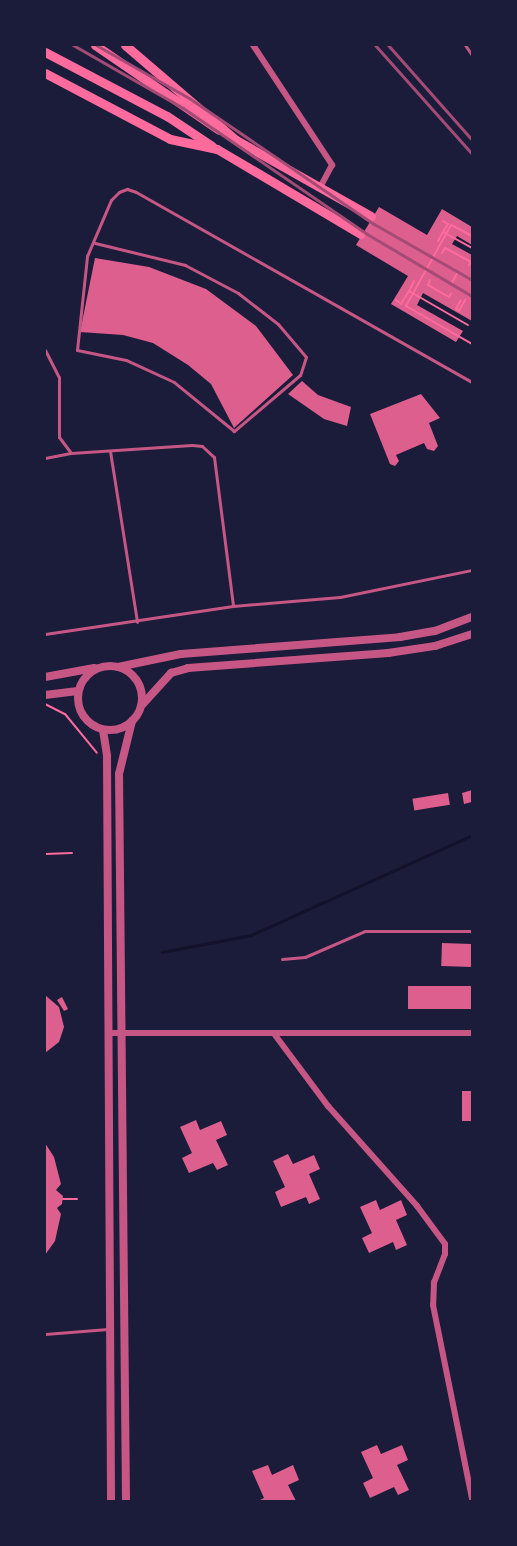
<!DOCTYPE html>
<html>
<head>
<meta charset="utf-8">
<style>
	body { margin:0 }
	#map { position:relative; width:517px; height:1546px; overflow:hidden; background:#1b1b3a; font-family:Mulish,sans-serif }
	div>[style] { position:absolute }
	.stream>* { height:3px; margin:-1.5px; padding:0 1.5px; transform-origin:1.5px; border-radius:1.5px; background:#12122b }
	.building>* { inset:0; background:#dd5f8e; transform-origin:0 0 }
	.path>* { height:2px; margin:-1px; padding:0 1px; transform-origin:1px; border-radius:1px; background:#ff6b9d }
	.service>* { height:3px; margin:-1.5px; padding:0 1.5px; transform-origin:1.5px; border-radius:1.5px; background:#c65784 }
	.minor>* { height:6px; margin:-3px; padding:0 3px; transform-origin:3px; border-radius:3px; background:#c65784 }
	.tertiary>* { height:8px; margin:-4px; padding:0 4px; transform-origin:4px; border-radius:4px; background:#c65784 }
	.tertiary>.ring { margin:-4px; padding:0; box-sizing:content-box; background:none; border:8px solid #c65784; border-radius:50% }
	.primary>* { height:9px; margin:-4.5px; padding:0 4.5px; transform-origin:4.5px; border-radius:4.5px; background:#ff6b9d }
	.rail>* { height:3px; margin:-1.5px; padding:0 1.5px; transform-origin:1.5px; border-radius:1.5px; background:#a44b75 }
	span { translate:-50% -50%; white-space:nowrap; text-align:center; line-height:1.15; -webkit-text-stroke:4.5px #1b1b3a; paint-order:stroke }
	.frame { position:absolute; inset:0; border:46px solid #1b1b3a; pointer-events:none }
</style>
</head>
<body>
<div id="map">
	<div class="stream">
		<div style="left:162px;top:952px;width:91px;rotate:-10.8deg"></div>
		<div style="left:251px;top:935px;width:243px;rotate:-24.3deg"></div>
	</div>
	<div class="building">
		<div style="clip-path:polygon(379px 207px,427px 235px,442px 209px,472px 227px,472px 245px,457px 236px,452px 244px,472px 255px,472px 321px,423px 293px,417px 305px,463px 331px,456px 342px,391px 304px,408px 276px,356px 245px)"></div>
		<div style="clip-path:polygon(95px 258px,149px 267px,206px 289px,256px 326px,293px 375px,234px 428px,211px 384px,188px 365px,153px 343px,123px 335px,80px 332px)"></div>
		<div style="clip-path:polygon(302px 381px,318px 395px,351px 407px,347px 426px,324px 419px,288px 394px)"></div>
		<div style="clip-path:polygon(421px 394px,440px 418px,429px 423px,438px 446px,434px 451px,427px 449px,424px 443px,396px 455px,399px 461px,395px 466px,390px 464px,370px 414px)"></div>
		<div style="clip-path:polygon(472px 790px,472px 802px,464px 804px,462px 793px)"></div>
		<div style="left:448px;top:793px;width:12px;height:36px;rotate:81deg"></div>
		<div style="left:442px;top:943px;width:30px;height:23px;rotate:2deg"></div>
		<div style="left:472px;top:986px;width:23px;height:64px;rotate:90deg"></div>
		<div style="clip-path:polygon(45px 995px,59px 1007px,64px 1027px,59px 1042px,45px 1053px)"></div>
		<div style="clip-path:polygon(62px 997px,68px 1009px,64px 1011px,57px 1000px)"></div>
		<div style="left:472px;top:1091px;width:30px;height:10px;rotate:90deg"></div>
		<div style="clip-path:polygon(196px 1120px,200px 1130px,221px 1121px,227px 1135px,216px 1140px,228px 1165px,217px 1170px,213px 1163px,189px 1173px,182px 1158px,192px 1153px,180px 1127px)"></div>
		<div style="clip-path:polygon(45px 1143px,54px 1157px,61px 1184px,56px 1190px,63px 1196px,62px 1204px,57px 1208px,61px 1214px,55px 1241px,45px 1255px)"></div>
		<div style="clip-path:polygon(288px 1154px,293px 1164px,314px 1155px,320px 1169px,309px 1174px,320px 1199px,309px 1204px,306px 1197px,281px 1207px,275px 1192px,285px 1187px,273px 1161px)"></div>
		<div style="clip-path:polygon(376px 1200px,380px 1210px,401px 1200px,407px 1215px,396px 1220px,407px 1245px,396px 1250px,393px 1242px,369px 1253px,362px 1238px,372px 1233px,360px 1207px)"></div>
		<div style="clip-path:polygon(377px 1445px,381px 1454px,402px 1445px,408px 1460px,397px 1465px,409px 1490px,398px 1495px,394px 1487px,370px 1498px,363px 1483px,373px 1478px,361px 1452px)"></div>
		<div style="clip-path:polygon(268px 1465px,272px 1475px,293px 1465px,299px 1480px,288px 1485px,296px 1501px,258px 1501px,264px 1498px,252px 1471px)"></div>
	</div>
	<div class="path">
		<div style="left:443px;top:221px;width:6px;rotate:31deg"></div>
		<div style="left:448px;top:224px;width:9px;rotate:122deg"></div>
		<div style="left:443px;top:232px;width:33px;rotate:29deg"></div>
		<div style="left:472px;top:236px;width:24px;rotate:-152deg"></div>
		<div style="left:451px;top:225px;width:93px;rotate:119.1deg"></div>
		<div style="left:406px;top:306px;width:76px;rotate:29.9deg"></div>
		<div style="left:438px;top:241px;width:10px;rotate:-61deg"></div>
		<div style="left:442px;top:253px;width:6px;rotate:-59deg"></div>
		<div style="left:445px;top:248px;width:30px;rotate:28deg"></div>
		<div style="left:471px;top:262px;width:4px;rotate:124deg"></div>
		<div style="left:426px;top:270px;width:29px;rotate:29deg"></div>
		<div style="left:451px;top:284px;width:14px;rotate:-60deg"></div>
		<div style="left:458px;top:272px;width:29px;rotate:-149deg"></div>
		<div style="left:430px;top:280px;width:5px;rotate:112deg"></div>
		<div style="left:428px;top:285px;width:24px;rotate:30deg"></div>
		<div style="left:449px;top:297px;width:4px;rotate:-56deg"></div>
		<div style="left:409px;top:291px;width:11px;rotate:-63deg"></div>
		<div style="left:396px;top:300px;width:6px;rotate:39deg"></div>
		<div style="left:401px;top:304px;width:15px;rotate:-58deg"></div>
		<div style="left:409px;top:291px;width:68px;rotate:30deg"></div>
		<div style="left:456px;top:309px;width:4px;rotate:34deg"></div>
		<div style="left:459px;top:311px;width:13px;rotate:-61deg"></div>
		<div style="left:456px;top:309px;width:10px;rotate:-61deg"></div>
		<div style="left:45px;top:704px;width:22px;rotate:27deg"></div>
		<div style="left:65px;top:714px;width:50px;rotate:50.6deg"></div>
		<div style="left:45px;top:854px;width:27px;rotate:-2deg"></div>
		<div style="left:63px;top:1199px;width:14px"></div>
	</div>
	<div class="service">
		<div style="left:465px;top:45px;width:12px;rotate:55deg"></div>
		<div style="left:95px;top:243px;width:93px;rotate:13.7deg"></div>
		<div style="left:185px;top:265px;width:60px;rotate:27.8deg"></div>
		<div style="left:238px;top:293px;width:51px;rotate:37.8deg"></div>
		<div style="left:278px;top:324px;width:43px;rotate:49.7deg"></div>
		<div style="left:306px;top:357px;width:19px;rotate:108deg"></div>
		<div style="left:300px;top:375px;width:87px;rotate:139.7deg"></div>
		<div style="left:234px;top:431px;width:77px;rotate:-140.8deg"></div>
		<div style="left:174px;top:382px;width:53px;rotate:-155.4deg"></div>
		<div style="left:126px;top:360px;width:50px;rotate:-168.5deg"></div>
		<div style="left:77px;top:350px;width:95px;rotate:-83.9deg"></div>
		<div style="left:87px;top:256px;width:61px;rotate:-66.8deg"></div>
		<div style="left:111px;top:200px;width:11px;rotate:-45deg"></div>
		<div style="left:119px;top:192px;width:9px;rotate:-21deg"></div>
		<div style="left:127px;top:189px;width:9px;rotate:18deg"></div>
		<div style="left:136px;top:192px;width:386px;rotate:29.5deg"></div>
		<div style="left:45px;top:350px;width:30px;rotate:63deg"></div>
		<div style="left:59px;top:377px;width:60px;rotate:90deg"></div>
		<div style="left:59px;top:437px;width:20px;rotate:53deg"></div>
		<div style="left:71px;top:453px;width:121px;rotate:-3.8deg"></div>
		<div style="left:192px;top:445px;width:10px;rotate:6deg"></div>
		<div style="left:202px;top:446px;width:16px;rotate:43deg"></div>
		<div style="left:214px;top:457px;width:150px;rotate:82.7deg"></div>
		<div style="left:110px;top:451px;width:173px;rotate:81deg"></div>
		<div style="left:45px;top:458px;width:26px;rotate:-11deg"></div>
		<div style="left:45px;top:634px;width:190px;rotate:-8.5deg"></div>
		<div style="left:233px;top:606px;width:107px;rotate:-4.8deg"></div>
		<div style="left:340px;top:597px;width:135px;rotate:-11.6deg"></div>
		<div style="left:282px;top:959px;width:23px;rotate:-5deg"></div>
		<div style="left:305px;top:957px;width:65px;rotate:-23.4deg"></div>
		<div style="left:365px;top:931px;width:107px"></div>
		<div style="left:45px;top:1334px;width:63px;rotate:-4.5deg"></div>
	</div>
	<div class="minor">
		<div style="left:253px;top:45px;width:144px;rotate:56.6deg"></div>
		<div style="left:332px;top:165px;width:24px;rotate:118deg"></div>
		<div style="left:108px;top:1033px;width:364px"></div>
		<div style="left:275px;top:1035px;width:89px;rotate:53.3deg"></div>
		<div style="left:328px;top:1106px;width:134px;rotate:48.3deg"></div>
		<div style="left:417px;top:1206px;width:47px;rotate:53.6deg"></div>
		<div style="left:445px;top:1244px;width:10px;rotate:90deg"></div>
		<div style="left:445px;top:1254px;width:30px;rotate:111deg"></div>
		<div style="left:434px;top:1282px;width:23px;rotate:92deg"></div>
		<div style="left:433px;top:1305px;width:198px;rotate:78.6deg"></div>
	</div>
	<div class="tertiary">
		<div class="ring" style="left:78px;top:666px;width:56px;height:56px"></div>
		<div style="left:118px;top:667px;width:64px;rotate:-11.7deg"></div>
		<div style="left:181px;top:654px;width:220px;rotate:-4.4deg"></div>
		<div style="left:400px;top:637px;width:36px;rotate:-10deg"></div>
		<div style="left:435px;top:631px;width:40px;rotate:-21deg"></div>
		<div style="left:45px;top:677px;width:50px;rotate:-10.4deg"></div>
		<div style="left:45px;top:695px;width:33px;rotate:-7deg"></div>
		<div style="left:141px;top:706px;width:45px;rotate:-47.7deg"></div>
		<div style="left:171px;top:673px;width:18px;rotate:-16deg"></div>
		<div style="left:188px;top:668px;width:201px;rotate:-4.3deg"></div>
		<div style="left:388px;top:653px;width:48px;rotate:-8.5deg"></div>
		<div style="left:435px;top:646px;width:39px;rotate:-18deg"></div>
		<div style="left:103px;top:730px;width:26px;rotate:81deg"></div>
		<div style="left:107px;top:756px;width:745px;rotate:89.69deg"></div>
		<div style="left:126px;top:1501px;width:727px;rotate:-90.55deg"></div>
		<div style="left:119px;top:774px;width:55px;rotate:-76.2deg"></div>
	</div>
	<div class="primary">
		<div style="left:95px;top:45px;width:150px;rotate:34.4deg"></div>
		<div style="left:125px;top:45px;width:146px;rotate:40.6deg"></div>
		<div style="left:236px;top:140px;width:155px;rotate:29.4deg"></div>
		<div style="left:45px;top:52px;width:138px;rotate:27.7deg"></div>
		<div style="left:167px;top:116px;width:54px;rotate:33.7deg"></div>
		<div style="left:45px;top:73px;width:141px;rotate:27.8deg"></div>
		<div style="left:170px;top:139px;width:48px;rotate:12deg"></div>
		<div style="left:217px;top:149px;width:167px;rotate:30.6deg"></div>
	</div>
	<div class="rail">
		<div style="left:73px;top:45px;width:127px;rotate:29.8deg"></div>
		<div style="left:183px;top:108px;width:223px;rotate:34.4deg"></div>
		<div style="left:367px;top:234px;width:122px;rotate:30.6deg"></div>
		<div style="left:96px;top:45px;width:107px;rotate:29.7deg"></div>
		<div style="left:189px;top:98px;width:224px;rotate:34.3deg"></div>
		<div style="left:374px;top:224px;width:113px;rotate:29.7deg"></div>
		<div style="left:375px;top:45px;width:146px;rotate:48.3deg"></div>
		<div style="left:388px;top:45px;width:127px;rotate:48.5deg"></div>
	</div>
	<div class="frame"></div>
</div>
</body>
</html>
